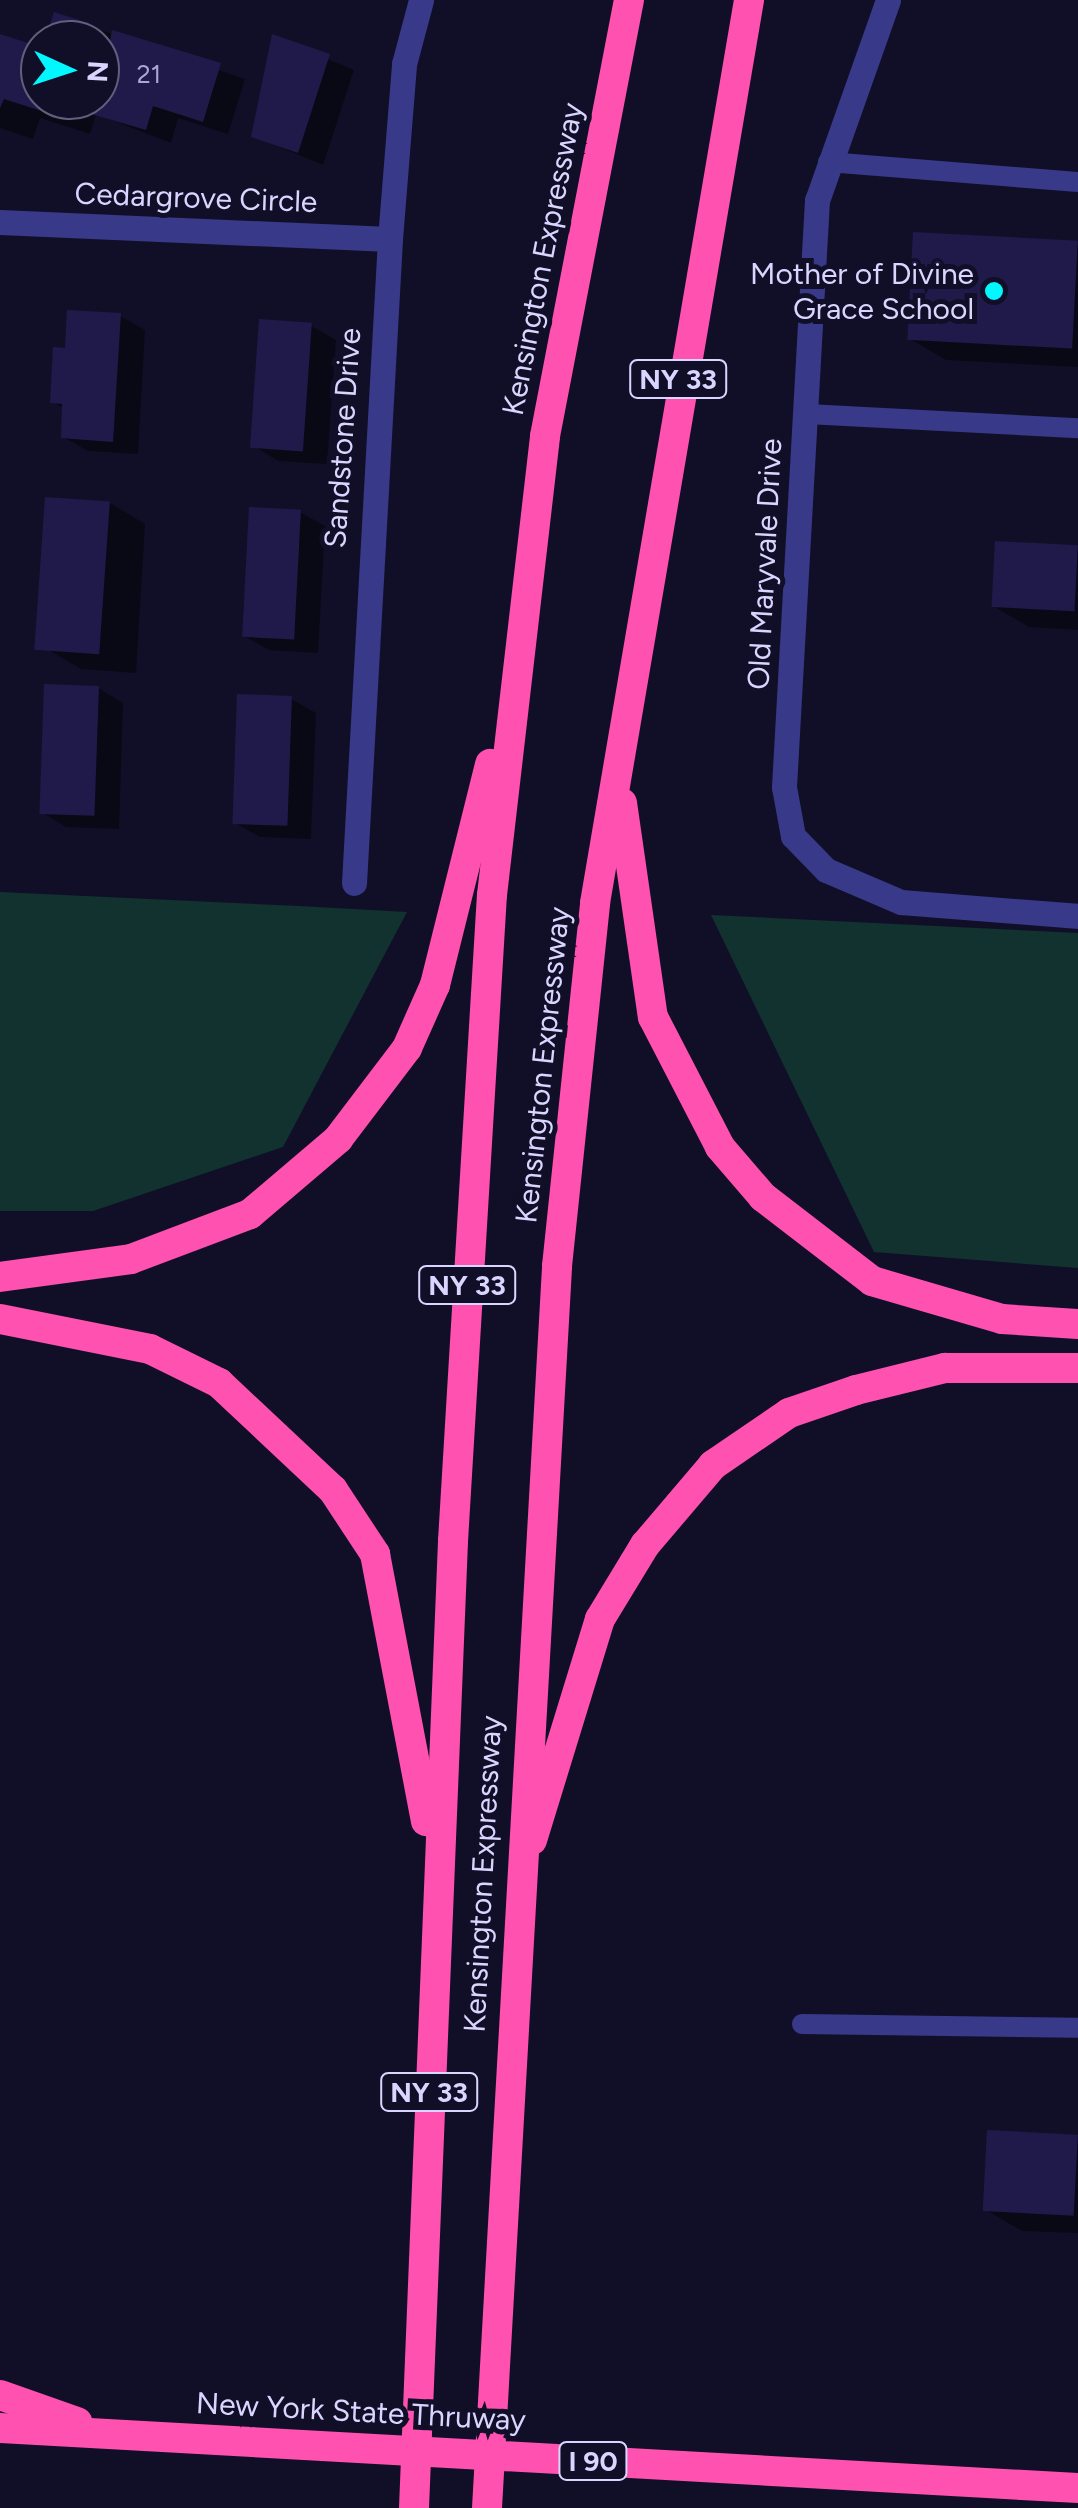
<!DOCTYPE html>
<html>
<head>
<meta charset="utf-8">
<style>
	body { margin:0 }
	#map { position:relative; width:1078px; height:2508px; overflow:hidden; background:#110f28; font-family:Figtree,sans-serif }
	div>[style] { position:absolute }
	.green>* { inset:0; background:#11322f }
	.shadow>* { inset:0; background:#0007 }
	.building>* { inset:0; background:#201a4a; transform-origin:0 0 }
	.service>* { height:20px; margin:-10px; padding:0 10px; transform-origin:10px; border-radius:10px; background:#383a89 }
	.minor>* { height:25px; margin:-12.5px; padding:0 12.5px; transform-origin:12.5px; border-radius:12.5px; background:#383a89 }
	.motorway>* { height:30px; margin:-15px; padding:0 15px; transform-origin:15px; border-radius:15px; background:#ff51b0 }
	.dots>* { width:28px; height:28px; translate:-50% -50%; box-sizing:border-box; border:5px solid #110f28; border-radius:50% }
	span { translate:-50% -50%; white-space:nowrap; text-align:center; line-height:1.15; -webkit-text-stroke:10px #110f28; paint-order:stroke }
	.number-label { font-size:25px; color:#aaa7d2 }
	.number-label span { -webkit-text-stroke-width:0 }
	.shield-label span { padding:2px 8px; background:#110f28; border:2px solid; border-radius:8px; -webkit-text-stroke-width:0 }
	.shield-label { font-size:28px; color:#d8d6ff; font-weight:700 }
	.street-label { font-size:30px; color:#d8d6ff }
	.poi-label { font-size:30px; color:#d8d6ff }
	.right { translate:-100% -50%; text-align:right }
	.north { position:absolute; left:20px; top:20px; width:100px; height:100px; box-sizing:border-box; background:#110f28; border:2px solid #615f7e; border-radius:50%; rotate:93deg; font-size:28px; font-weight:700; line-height:40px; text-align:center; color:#d8d6ff }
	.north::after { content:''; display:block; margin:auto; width:35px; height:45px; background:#02f7ff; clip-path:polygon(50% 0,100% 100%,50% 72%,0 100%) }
</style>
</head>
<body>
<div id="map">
	<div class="green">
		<div style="clip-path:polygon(0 892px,299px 906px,407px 912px,283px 1147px,93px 1211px,0 1211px)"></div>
		<div style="clip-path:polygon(711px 915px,1078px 933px,1078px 1268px,874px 1252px)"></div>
	</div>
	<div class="shadow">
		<div style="clip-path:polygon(56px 15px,245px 79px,228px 134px,178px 118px,171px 143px,96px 114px,90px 134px,40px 118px,33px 139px,0 128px,0 37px,40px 49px,40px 100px,100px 100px,100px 40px,48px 40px)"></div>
		<div style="clip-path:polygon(274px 37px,354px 70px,323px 165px,253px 136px)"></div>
		<div style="clip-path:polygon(1078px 244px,1078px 367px,946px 360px,910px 339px)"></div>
		<div style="clip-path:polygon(120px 316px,145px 330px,138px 454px,88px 451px,63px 437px,65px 409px,53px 402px,68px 351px)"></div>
		<div style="clip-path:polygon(311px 326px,336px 340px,327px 464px,278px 461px,254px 446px)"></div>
		<div style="clip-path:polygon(110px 503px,145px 524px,136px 673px,81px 669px,45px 648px)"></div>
		<div style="clip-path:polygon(300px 512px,325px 526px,318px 653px,269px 650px,244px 636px)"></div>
		<div style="clip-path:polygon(1078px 549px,1078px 630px,1029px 627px,993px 606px)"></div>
		<div style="clip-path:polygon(98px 688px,123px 703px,119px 829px,66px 827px,41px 812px)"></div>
		<div style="clip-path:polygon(291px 699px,316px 713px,311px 839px,260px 837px,235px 823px)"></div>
		<div style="clip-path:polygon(1078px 2136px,1078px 2233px,1022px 2231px,986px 2210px)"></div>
	</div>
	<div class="building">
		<div style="clip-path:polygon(54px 12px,82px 21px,77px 40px,45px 40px)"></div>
		<div style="clip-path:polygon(112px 30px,221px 63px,203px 122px,153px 106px,146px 130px,88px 113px,100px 100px)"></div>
		<div style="clip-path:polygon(0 34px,40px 47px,40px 100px,58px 100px,54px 115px,4px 99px,0 108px)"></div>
		<div style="clip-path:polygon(272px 34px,330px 54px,298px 153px,251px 137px)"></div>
		<div style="left:913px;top:232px;width:165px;height:108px;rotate:3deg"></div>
		<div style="clip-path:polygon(67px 310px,121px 313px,113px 442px,61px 438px,62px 404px,50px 403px,53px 347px,65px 348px)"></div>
		<div style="left:259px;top:319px;width:53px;height:129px;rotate:4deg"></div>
		<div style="left:45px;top:497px;width:65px;height:153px;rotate:4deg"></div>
		<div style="left:249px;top:507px;width:52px;height:130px;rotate:3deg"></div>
		<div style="left:995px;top:541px;width:83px;height:66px;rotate:3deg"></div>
		<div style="left:44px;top:684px;width:55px;height:130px;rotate:2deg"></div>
		<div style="left:237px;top:694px;width:55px;height:130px;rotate:2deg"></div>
		<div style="left:987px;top:2130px;width:91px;height:81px;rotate:3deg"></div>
	</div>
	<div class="service">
		<div style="left:828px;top:162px;width:251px;rotate:4.6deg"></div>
		<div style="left:807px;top:414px;width:271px;rotate:3deg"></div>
		<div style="left:802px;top:2024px;width:276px;rotate:0.8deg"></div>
	</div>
	<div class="minor">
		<div style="left:888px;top:0;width:212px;rotate:109.5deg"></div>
		<div style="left:817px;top:200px;width:588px;rotate:93.22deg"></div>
		<div style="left:784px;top:787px;width:50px;rotate:79.6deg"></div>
		<div style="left:793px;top:836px;width:47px;rotate:45.9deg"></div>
		<div style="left:826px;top:870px;width:82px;rotate:23.1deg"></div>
		<div style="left:901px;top:902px;width:178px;rotate:4.5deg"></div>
		<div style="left:0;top:222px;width:390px;rotate:2.5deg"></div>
		<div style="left:354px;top:883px;width:645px;rotate:-86.8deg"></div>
		<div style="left:390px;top:239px;width:176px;rotate:-85.4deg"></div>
		<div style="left:404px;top:64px;width:66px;rotate:-75.1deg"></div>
	</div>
	<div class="motorway">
		<div style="left:622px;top:803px;width:216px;rotate:81.8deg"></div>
		<div style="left:653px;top:1017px;width:146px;rotate:62.7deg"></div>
		<div style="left:720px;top:1147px;width:66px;rotate:49.3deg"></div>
		<div style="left:763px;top:1197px;width:138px;rotate:37.6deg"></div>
		<div style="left:872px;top:1281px;width:135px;rotate:16.3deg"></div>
		<div style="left:1002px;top:1319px;width:76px;rotate:3.8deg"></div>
		<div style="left:0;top:1277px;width:132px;rotate:-7.8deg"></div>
		<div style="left:131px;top:1259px;width:127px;rotate:-20.7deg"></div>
		<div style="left:250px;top:1214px;width:116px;rotate:-40.4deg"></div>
		<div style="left:338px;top:1139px;width:114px;rotate:-52.8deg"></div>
		<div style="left:407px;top:1048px;width:69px;rotate:-66deg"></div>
		<div style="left:435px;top:985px;width:228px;rotate:-76deg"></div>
		<div style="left:0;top:1319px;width:153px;rotate:11.3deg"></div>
		<div style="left:150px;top:1349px;width:77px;rotate:26.2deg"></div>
		<div style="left:219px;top:1383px;width:156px;rotate:43.2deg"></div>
		<div style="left:333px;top:1490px;width:77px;rotate:56.7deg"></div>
		<div style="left:375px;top:1554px;width:272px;rotate:79.2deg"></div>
		<div style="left:532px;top:1840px;width:231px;rotate:-72.9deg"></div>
		<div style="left:600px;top:1619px;width:87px;rotate:-58.7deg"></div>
		<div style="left:645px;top:1545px;width:105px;rotate:-49.6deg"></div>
		<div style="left:713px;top:1465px;width:92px;rotate:-34.4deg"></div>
		<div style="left:789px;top:1413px;width:71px;rotate:-18.9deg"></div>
		<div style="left:856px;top:1390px;width:92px;rotate:-13.9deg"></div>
		<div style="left:945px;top:1368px;width:133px"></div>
		<div style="left:0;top:2395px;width:82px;rotate:19.3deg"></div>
		<div style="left:0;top:2428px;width:1080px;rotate:3.19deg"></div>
		<div style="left:414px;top:2508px;width:968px;rotate:-87.69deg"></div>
		<div style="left:453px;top:1541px;width:647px;rotate:-86.55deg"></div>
		<div style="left:492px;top:895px;width:462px;rotate:-83.4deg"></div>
		<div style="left:545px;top:436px;width:444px;rotate:-79.1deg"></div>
		<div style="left:487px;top:2508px;width:1244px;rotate:-86.77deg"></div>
		<div style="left:557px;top:1266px;width:365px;rotate:-84deg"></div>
		<div style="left:595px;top:903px;width:916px;rotate:-80.32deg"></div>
	</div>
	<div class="dots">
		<div style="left:994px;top:291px;background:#02f7ff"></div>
	</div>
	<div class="number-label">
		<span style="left:149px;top:74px">21</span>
	</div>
	<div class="shield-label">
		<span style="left:678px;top:379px">NY 33</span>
		<span style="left:467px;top:1285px">NY 33</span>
		<span style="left:429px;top:2092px">NY 33</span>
		<span style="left:593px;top:2461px">I 90</span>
	</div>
	<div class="street-label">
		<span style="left:196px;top:198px;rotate:2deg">Cedargrove Circle</span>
		<span style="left:543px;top:259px;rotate:-79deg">Kensington Expressway</span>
		<span style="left:343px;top:438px;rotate:-86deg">Sandstone Drive</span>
		<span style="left:765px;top:564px;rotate:-87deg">Old Maryvale Drive</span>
		<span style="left:543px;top:1065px;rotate:-84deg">Kensington Expressway</span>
		<span style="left:483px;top:1874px;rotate:-87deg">Kensington Expressway</span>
		<span style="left:361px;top:2412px;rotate:3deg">New York State Thruway</span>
	</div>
	<div class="poi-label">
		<span class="right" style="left:974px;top:291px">Mother of Divine<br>Grace School</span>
	</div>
	<div class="north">N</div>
</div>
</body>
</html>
